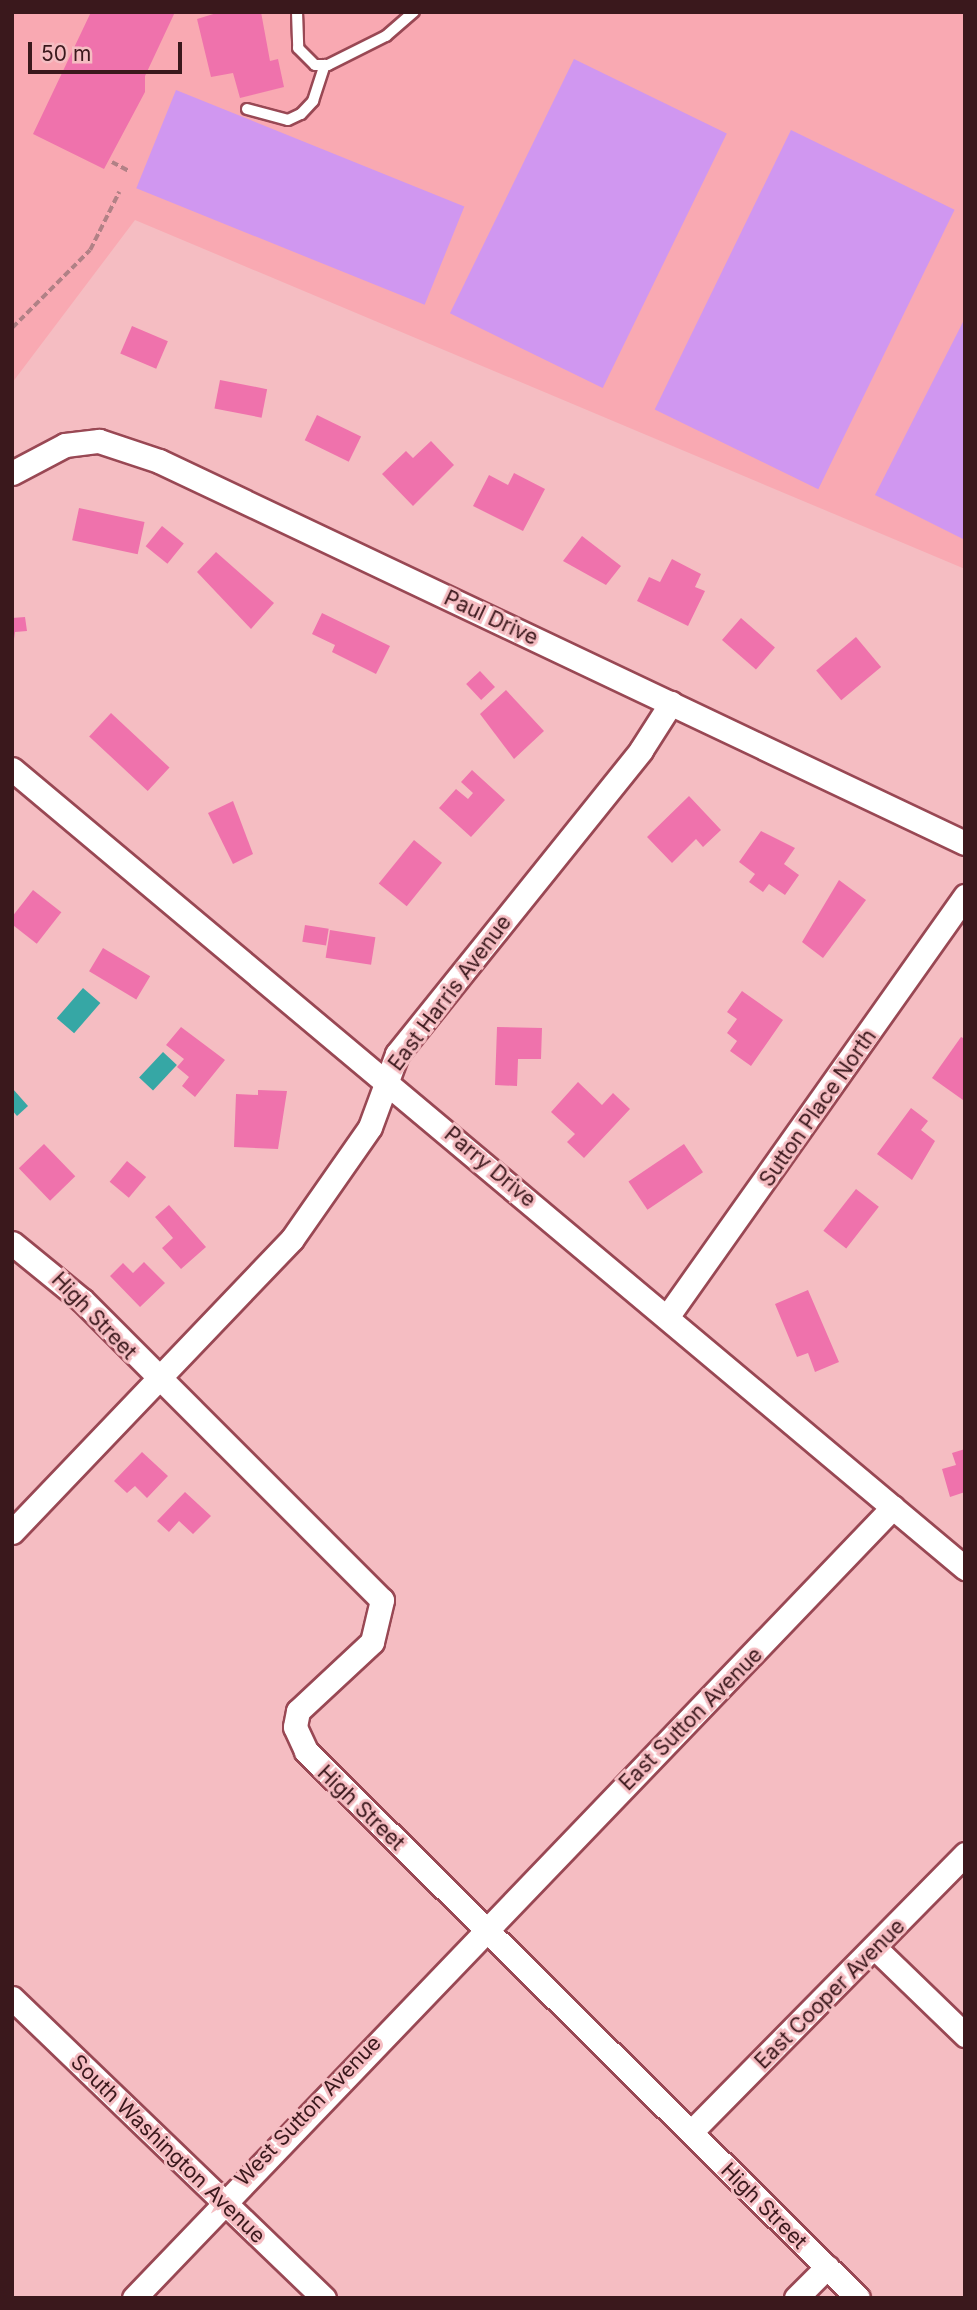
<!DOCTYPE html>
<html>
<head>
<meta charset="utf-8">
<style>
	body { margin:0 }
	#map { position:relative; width:977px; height:2310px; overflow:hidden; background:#f5bdc2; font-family:Inter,sans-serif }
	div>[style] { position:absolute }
	.built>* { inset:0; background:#f9a9b2 }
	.green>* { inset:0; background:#d097f0; transform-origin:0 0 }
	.water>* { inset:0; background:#36a7a5; transform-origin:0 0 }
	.building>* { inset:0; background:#ef72ac; transform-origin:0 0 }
	.path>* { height:3.5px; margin-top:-1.75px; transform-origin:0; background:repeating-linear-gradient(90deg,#b18186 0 7px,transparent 0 10.5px) }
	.roads { filter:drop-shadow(2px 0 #994854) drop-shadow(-2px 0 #994854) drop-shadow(0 2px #994854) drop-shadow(0 -2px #994854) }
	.lane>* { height:10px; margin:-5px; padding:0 5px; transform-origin:5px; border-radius:5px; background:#fff }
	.street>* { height:23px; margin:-11.5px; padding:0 11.5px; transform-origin:11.5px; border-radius:11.5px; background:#fff }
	span { translate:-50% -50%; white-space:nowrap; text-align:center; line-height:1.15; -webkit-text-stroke:6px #f5bdc2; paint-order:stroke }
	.street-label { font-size:21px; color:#3a181c }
	.frame { position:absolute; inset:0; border:14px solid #3a181c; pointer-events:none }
	.scale { position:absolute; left:28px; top:42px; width:154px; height:32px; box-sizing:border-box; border:4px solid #3a181c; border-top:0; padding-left:9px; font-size:21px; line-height:24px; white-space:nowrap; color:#3a181c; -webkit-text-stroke:5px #f5bdc2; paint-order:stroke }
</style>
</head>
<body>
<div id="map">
	<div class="built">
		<div style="clip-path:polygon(12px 12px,965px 12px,965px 569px,135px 220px,12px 383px)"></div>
	</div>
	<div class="green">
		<div style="left:574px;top:59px;width:170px;height:283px;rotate:26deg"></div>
		<div style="left:176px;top:90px;width:311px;height:106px;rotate:22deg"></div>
		<div style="left:791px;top:130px;width:182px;height:311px;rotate:26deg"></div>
		<div style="clip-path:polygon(965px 318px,965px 540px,875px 495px)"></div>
	</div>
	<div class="water">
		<div style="left:83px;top:988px;width:23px;height:40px;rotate:41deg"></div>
		<div style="left:163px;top:1052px;width:19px;height:35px;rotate:43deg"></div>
		<div style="clip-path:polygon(13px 1089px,28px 1106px,17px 1116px,12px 1110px)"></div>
	</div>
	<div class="building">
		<div style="clip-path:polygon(91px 12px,175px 12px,145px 76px,145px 92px,104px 169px,33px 134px)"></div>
		<div style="clip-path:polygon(220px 12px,261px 12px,270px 61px,278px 59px,284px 87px,240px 98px,233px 73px,211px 77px,197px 19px)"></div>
		<div style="left:132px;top:326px;width:39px;height:30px;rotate:23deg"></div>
		<div style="left:220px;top:380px;width:48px;height:29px;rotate:11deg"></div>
		<div style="left:317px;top:415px;width:49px;height:28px;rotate:26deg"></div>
		<div style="clip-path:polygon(431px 441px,454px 465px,413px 506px,382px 474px,406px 451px,413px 458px)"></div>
		<div style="clip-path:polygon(514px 473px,545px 489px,523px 531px,473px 506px,489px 475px,508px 485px)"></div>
		<div style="left:79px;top:508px;width:67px;height:33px;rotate:12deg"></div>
		<div style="left:162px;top:526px;width:28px;height:26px;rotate:39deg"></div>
		<div style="clip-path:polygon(582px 536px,621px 566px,606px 585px,563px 561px)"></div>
		<div style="clip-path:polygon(216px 552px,274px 603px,251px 629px,197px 572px)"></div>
		<div style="clip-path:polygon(672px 559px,701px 574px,695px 587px,705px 591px,688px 626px,637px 601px,649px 577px,660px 582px)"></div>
		<div style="clip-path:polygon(322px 613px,390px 646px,376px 674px,332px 652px,335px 645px,312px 634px)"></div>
		<div style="clip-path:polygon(25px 617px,27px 631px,15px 632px,12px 653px,12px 618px)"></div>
		<div style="left:741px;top:618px;width:45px;height:29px;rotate:41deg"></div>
		<div style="left:856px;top:637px;width:39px;height:52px;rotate:50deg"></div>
		<div style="left:480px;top:671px;width:22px;height:19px;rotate:47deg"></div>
		<div style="clip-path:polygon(506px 690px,544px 731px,514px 759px,480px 714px)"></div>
		<div style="left:111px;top:713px;width:80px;height:32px;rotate:43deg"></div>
		<div style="clip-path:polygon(472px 770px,505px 800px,471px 837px,439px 808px,456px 789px,468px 799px,473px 793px,461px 782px)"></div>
		<div style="clip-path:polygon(689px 796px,721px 830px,703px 847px,696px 839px,672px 863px,647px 837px)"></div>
		<div style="clip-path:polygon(233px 801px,253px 854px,233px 864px,208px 813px)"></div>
		<div style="clip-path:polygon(761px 831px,795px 848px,784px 864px,799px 875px,785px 895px,769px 884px,763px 892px,749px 882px,755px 874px,739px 862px)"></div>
		<div style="left:414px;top:840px;width:36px;height:56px;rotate:39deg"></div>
		<div style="clip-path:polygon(839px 880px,866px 900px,823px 958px,802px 942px)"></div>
		<div style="left:33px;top:890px;width:36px;height:40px;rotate:38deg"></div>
		<div style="left:305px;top:925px;width:24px;height:17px;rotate:9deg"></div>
		<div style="left:330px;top:930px;width:46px;height:28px;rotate:9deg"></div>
		<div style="left:103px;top:948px;width:55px;height:27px;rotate:31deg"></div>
		<div style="clip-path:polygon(742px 991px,783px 1020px,751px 1066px,730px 1051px,737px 1041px,727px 1033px,737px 1019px,727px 1012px)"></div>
		<div style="clip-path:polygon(181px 1027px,225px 1060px,195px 1097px,182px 1086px,189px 1077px,177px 1067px,184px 1059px,166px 1045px)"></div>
		<div style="clip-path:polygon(497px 1027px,542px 1028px,541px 1059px,518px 1059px,517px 1086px,495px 1085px)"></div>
		<div style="clip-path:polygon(961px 1037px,965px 1039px,963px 1100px,932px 1078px)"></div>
		<div style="clip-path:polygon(578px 1082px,602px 1105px,613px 1093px,630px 1109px,584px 1158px,567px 1142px,575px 1134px,551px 1112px)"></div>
		<div style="clip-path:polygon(258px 1090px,287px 1091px,278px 1149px,234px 1147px,236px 1094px,258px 1095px)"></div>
		<div style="clip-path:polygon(911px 1108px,928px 1121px,921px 1130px,935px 1141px,912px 1180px,877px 1154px)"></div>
		<div style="left:44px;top:1144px;width:45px;height:35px;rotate:46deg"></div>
		<div style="left:684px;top:1144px;width:34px;height:67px;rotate:56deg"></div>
		<div style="left:127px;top:1161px;width:25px;height:27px;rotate:40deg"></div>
		<div style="left:856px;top:1189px;width:29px;height:53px;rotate:38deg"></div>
		<div style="clip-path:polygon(169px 1205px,206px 1247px,181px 1269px,162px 1248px,173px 1238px,155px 1217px)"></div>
		<div style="clip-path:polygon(144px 1262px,165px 1283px,140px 1307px,110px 1276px,123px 1263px,133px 1273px)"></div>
		<div style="clip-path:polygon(808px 1290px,839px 1362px,815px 1372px,808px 1353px,797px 1357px,775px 1304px)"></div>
		<div style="clip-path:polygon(965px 1449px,965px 1492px,950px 1497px,942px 1469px,956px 1465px,952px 1453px)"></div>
		<div style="clip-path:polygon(142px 1452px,168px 1476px,147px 1498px,135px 1486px,127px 1493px,114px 1481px)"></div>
		<div style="clip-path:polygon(185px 1492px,211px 1516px,193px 1534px,179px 1521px,169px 1532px,157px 1521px)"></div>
	</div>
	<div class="path">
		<div style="left:112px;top:162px;width:19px;rotate:28deg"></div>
		<div style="left:12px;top:328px;width:110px;rotate:-45deg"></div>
		<div style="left:90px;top:250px;width:65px;rotate:-63.4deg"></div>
	</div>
	<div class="roads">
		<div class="lane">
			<div style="left:297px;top:12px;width:36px;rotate:88deg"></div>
			<div style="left:298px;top:48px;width:24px;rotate:45deg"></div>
			<div style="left:315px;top:65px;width:13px"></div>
			<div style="left:328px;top:65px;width:65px;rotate:-26.6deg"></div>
			<div style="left:386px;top:36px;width:37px;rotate:-41deg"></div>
			<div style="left:247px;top:109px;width:42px;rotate:15deg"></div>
			<div style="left:288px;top:120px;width:14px;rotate:-25deg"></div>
			<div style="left:301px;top:114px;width:18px;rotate:-47deg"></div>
			<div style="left:313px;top:101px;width:38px;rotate:-72deg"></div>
		</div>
		<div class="street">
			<div style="left:12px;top:473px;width:60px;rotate:-27.8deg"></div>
			<div style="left:65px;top:445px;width:34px;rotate:-7deg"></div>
			<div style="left:99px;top:441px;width:63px;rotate:18.4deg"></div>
			<div style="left:159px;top:461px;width:892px;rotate:25.36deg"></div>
			<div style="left:12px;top:769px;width:1244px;rotate:39.98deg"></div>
			<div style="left:12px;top:1243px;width:90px;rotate:39.2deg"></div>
			<div style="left:82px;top:1300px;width:424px;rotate:45deg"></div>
			<div style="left:382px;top:1600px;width:43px;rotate:103.4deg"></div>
			<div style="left:372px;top:1642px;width:101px;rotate:137deg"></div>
			<div style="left:298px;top:1711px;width:16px;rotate:101deg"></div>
			<div style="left:295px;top:1727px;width:26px;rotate:65deg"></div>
			<div style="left:306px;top:1751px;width:777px;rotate:44.74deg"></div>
			<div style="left:667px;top:1317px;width:516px;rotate:-54.71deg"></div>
			<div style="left:12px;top:1532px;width:405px;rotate:-46.3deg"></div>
			<div style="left:292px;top:1239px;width:136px;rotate:-55.1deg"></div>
			<div style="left:370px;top:1127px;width:78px;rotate:-69.7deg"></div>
			<div style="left:397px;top:1054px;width:390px;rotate:-51.2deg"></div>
			<div style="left:641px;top:750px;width:56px;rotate:-57.4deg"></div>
			<div style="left:874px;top:1947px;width:127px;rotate:44deg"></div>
			<div style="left:12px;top:1998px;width:433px;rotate:43.9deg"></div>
			<div style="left:692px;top:2131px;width:389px;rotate:-45.4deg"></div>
			<div style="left:134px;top:2298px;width:1096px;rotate:-46.18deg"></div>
			<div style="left:796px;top:2298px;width:44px;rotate:-45deg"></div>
		</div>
	</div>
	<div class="street-label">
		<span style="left:491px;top:618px;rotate:25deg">Paul Drive</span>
		<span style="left:450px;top:993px;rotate:-53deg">East Harris Avenue</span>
		<span style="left:818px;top:1108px;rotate:-55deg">Sutton Place North</span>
		<span style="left:490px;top:1167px;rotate:40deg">Parry Drive</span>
		<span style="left:94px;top:1316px;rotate:46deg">High Street</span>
		<span style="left:691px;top:1719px;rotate:-45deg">East Sutton Avenue</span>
		<span style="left:361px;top:1808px;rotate:44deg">High Street</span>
		<span style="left:830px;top:1994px;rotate:-45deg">East Cooper Avenue</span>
		<span style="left:308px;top:2111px;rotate:-46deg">West Sutton Avenue</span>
		<span style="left:168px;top:2149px;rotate:44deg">South Washington Avenue</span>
		<span style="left:764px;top:2206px;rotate:45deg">High Street</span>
	</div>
	<div class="frame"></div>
	<div class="scale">50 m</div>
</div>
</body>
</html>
